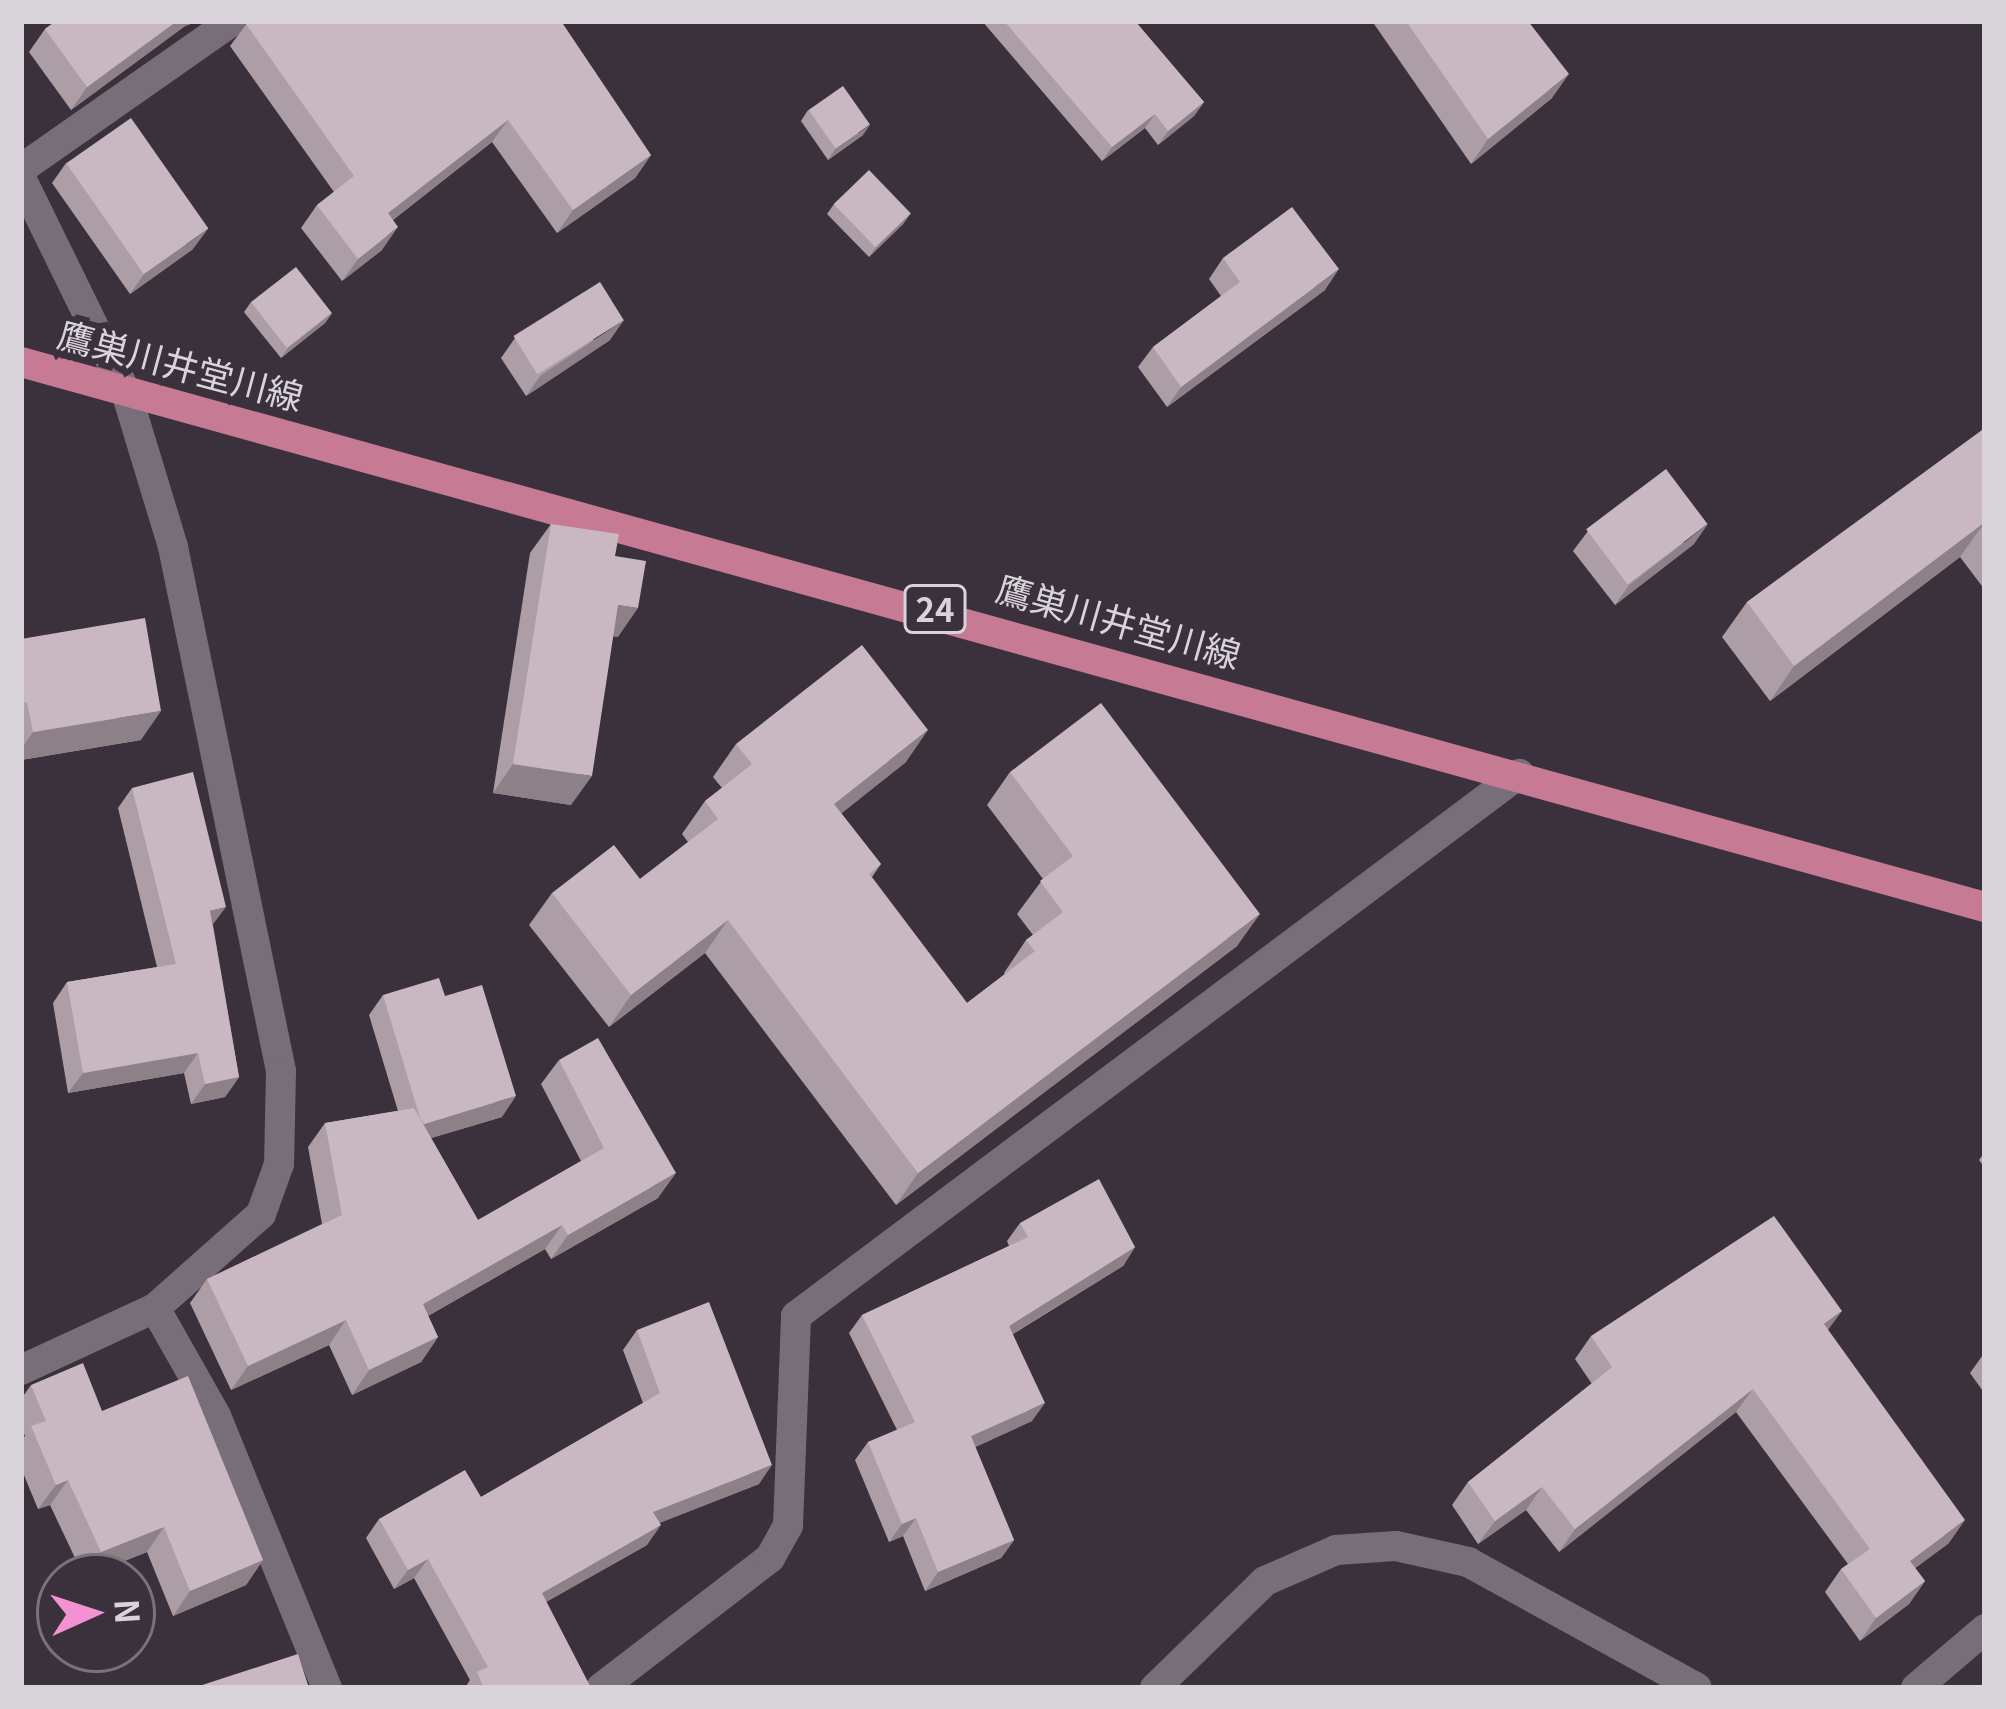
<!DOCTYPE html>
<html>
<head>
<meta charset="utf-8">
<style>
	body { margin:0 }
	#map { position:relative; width:2006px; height:1709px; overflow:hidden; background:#3a313c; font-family:Georgia,"Noto Sans JP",serif }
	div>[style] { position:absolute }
	.street>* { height:30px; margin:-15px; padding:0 15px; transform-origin:15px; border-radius:15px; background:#786e7a }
	.primary>* { height:30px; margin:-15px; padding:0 15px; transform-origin:15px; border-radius:15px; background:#c67a94 }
	.wall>* { inset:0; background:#ad9ea6 }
	.shaded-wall>* { inset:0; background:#8d8187 }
	.building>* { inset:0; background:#c9b8c1; transform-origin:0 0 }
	span { translate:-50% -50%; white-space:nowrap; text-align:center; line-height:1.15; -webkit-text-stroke:12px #3a313c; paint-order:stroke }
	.shield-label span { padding:3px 9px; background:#3a313c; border:3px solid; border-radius:9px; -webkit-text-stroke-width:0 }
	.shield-label { font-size:33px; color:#d9d3da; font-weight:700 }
	.street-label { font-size:36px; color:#d9d3da }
	.frame { position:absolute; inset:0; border:24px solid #d9d3da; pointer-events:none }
	.north { position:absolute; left:36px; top:1553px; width:120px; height:120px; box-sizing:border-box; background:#3a313c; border:3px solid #7a727b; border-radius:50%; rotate:87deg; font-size:33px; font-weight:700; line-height:48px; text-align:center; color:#d9d3da }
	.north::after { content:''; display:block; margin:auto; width:42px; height:54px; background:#f491d3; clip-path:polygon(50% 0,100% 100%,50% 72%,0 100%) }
</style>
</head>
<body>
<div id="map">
	<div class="street">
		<div style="left:21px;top:169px;width:258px;rotate:-35deg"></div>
		<div style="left:21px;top:178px;width:238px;rotate:63.9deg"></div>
		<div style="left:126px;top:392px;width:162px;rotate:73.1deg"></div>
		<div style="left:173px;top:547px;width:535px;rotate:78.35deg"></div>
		<div style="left:281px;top:1071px;width:93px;rotate:91.2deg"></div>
		<div style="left:279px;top:1164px;width:53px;rotate:109.8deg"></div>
		<div style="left:261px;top:1214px;width:142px;rotate:138.4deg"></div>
		<div style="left:155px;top:1308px;width:148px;rotate:155.2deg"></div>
		<div style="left:155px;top:1308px;width:124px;rotate:60.5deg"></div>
		<div style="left:216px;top:1416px;width:294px;rotate:67.8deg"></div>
		<div style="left:601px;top:1688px;width:213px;rotate:-37.6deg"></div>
		<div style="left:770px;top:1558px;width:37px;rotate:-61deg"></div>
		<div style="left:788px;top:1526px;width:210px;rotate:-87.8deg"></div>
		<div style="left:796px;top:1316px;width:904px;rotate:-36.86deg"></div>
		<div style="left:1155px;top:1688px;width:153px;rotate:-44.2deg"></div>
		<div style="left:1265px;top:1581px;width:77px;rotate:-23.6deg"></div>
		<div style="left:1336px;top:1550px;width:60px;rotate:-3.8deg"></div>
		<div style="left:1396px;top:1546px;width:74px;rotate:12.5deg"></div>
		<div style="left:1468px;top:1562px;width:261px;rotate:28.8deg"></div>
		<div style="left:1916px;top:1688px;width:91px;rotate:-40.5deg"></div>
	</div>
	<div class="primary">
		<div style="left:21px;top:362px;width:2038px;rotate:15.51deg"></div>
	</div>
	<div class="wall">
		<div style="clip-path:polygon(56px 21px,198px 21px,185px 26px,71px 110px,29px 52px,45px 29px)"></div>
		<div style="clip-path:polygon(982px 21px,1135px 21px,1204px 102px,1194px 116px,1158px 145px,1145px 128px,1102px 161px)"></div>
		<div style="clip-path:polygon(1372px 21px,1528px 21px,1552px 98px,1471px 164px)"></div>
		<div style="clip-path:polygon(248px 22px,651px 155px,635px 178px,557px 233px,492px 142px,393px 220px,382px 250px,342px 281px,301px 228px,317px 205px,334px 192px,230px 46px)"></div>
		<div style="clip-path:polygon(808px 110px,863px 135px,828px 160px,801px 121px)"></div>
		<div style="clip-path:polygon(66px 163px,193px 249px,130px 294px,52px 183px)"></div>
		<div style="clip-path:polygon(834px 204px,911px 213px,903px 224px,869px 257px,827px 214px)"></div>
		<div style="clip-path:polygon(1223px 258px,1325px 290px,1167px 407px,1138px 367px,1153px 347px,1221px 296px,1209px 279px)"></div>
		<div style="clip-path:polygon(251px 302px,332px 313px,325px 323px,281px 358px,244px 312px)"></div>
		<div style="clip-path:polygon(515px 338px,610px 340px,526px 396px,501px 358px)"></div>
		<div style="clip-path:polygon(1985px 428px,1985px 590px,1960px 557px,1770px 701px,1722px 637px,1747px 602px)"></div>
		<div style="clip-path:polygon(551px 524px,615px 556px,618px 637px,613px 636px,571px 805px,493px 793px,530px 553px)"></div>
		<div style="clip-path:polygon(1588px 531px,1694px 544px,1615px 605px,1573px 551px)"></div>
		<div style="clip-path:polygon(21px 639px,141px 740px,21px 760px)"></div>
		<div style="clip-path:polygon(736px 744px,906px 762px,841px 813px,881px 864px,872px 877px,967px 1003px,1005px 974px,1004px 973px,1026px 940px,1033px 935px,1017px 914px,1043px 879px,987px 805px,1010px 772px,1237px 946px,896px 1205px,705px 953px,609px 1027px,529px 925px,552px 893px,640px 879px,688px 842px,682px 834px,705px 801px,722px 788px,713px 777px)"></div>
		<div style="clip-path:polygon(132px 788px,213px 925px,239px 1077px,225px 1097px,191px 1104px,184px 1073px,68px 1093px,53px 1003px,67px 982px,157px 967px,118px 808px)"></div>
		<div style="clip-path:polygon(383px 995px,445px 996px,502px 1117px,431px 1138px,478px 1220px,581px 1161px,541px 1084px,559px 1060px,658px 1198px,551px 1259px,545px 1249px,428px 1316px,438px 1337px,421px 1362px,352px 1395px,329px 1345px,231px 1390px,190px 1303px,207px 1279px,322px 1224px,308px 1147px,325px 1123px,398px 1111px,369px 1015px)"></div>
		<div style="clip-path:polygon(1985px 1152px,1985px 1168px,1979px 1160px)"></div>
		<div style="clip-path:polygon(1020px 1223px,1135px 1247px,1123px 1266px,1013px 1334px,1032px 1421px,975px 1447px,1014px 1540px,1001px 1558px,925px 1591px,903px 1536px,889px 1542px,855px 1460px,868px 1442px,897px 1430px,849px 1333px,862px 1315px,1009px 1246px,1007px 1241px)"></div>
		<div style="clip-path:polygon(637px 1330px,759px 1484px,659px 1523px,647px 1545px,546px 1602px,591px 1688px,465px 1688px,470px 1680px,414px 1578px,394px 1589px,366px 1538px,379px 1519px,481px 1497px,643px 1403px,623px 1350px)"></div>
		<div style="clip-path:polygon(1828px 1331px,1949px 1543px,1915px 1568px,1925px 1581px,1909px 1604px,1860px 1641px,1825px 1592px,1841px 1569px,1848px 1564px,1736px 1412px,1559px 1552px,1526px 1510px,1478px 1544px,1452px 1505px,1468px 1482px,1592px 1384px,1575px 1359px,1591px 1336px)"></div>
		<div style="clip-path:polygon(1985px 1352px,1985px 1394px,1970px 1373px)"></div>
		<div style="clip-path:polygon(31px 1385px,102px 1411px,263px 1560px,246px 1585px,173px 1616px,147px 1552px,84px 1577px,50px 1505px,38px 1509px,21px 1468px,21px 1441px,25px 1436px,21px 1427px,21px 1399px)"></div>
	</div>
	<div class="shaded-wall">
		<div style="clip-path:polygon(177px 21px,198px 21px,185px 26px,71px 110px,87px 87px)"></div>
		<div style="clip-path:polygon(1569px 74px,1552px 98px,1471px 164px,1488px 139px)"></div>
		<div style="clip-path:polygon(1204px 102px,1194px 116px,1158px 145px,1168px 131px)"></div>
		<div style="clip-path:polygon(1155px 114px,1145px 128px,1102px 161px,1112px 147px)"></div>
		<div style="clip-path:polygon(508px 120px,492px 142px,372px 236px,388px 213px)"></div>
		<div style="clip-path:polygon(870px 125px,863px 135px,828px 160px,835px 149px)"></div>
		<div style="clip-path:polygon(651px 155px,635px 178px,557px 233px,573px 210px)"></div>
		<div style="clip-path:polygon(911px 213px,903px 224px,869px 257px,876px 247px)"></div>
		<div style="clip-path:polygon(398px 227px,382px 250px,342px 281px,358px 259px)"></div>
		<div style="clip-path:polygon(208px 229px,193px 249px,130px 294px,144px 274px)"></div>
		<div style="clip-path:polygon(1339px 269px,1325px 290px,1167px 407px,1181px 387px)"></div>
		<div style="clip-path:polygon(332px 313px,325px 323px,281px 358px,288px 348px)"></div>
		<div style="clip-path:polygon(624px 320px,610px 340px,526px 396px,540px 376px)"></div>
		<div style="clip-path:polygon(1985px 522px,1960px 557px,1770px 701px,1794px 666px)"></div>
		<div style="clip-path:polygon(1708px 524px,1694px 544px,1615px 605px,1629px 585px)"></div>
		<div style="clip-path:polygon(618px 605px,638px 608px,618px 637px,597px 634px)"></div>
		<div style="clip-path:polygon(161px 711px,141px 740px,21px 760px,21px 749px,33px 732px)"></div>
		<div style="clip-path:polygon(928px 730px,906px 762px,812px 837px,834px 804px)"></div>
		<div style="clip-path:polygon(513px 764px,592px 776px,571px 805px,493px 793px)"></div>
		<div style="clip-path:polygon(226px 907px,211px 927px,210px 911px)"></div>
		<div style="clip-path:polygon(1260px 914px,1237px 946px,896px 1205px,918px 1173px)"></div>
		<div style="clip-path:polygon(728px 920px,705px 953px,609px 1027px,631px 995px)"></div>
		<div style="clip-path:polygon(198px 1053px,184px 1073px,68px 1093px,83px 1073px)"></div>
		<div style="clip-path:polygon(239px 1077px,225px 1097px,191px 1104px,205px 1084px)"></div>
		<div style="clip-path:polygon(516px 1096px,502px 1117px,408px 1145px,422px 1125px)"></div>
		<div style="clip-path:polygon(676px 1173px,658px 1198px,551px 1259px,568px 1235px)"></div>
		<div style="clip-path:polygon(562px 1225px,545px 1249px,405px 1329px,423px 1304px)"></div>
		<div style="clip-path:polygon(1135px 1247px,1123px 1266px,996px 1344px,1009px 1326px)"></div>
		<div style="clip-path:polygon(1842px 1311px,1825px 1334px,1824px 1324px)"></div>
		<div style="clip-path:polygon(346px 1320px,329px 1345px,231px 1390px,248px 1366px)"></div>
		<div style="clip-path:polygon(438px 1337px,421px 1362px,352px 1395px,369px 1370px)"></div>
		<div style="clip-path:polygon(1753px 1389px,1736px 1412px,1559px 1552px,1575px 1529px)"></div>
		<div style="clip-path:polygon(1045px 1403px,1032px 1421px,958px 1455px,971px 1436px)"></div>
		<div style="clip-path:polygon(772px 1465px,759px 1484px,639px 1531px,653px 1512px)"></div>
		<div style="clip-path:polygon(68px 1480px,50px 1505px,38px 1509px,56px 1485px)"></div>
		<div style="clip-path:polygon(1542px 1487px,1526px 1510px,1478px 1544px,1495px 1521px)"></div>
		<div style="clip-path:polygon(916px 1518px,903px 1536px,889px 1542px,902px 1524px)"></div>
		<div style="clip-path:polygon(1965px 1520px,1949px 1543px,1894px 1584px,1910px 1561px)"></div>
		<div style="clip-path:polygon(661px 1525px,647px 1545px,528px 1612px,542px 1593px)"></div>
		<div style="clip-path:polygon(164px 1527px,147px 1552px,84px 1577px,101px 1552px)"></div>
		<div style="clip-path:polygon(1014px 1540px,1001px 1558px,925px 1591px,938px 1572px)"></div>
		<div style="clip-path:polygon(428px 1559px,414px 1578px,394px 1589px,408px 1570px)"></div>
		<div style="clip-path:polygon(263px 1560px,246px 1585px,173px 1616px,190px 1591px)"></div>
		<div style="clip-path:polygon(1925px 1581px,1909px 1604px,1860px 1641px,1876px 1618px)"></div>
	</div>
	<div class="building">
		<div style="clip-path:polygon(56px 21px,177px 21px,87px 87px,45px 29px)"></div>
		<div style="clip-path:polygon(248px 21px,561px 21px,651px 155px,573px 210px,508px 120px,388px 213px,398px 227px,358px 259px,317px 205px,354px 176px,246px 24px)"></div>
		<div style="clip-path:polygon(1004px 21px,1135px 21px,1204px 102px,1168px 131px,1155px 114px,1112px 147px)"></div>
		<div style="clip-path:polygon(1406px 21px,1528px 21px,1569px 74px,1488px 139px)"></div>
		<div style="left:843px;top:86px;width:47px;height:42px;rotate:55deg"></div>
		<div style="left:131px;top:118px;width:135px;height:79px;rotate:55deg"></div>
		<div style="left:869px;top:170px;width:60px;height:49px;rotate:46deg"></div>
		<div style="clip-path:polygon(1292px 207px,1339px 269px,1181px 387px,1153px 347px,1240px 282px,1223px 258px)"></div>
		<div style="left:296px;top:267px;width:58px;height:57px;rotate:52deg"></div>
		<div style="left:600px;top:282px;width:45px;height:102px;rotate:58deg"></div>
		<div style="clip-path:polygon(1985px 428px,1985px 522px,1794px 666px,1747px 602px)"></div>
		<div style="left:1666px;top:469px;width:69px;height:100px;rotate:53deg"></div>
		<div style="clip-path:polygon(551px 524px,619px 534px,615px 556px,646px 561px,638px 608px,618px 605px,592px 776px,513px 764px)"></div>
		<div style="clip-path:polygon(145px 618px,161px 711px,33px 732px,27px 702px,21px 703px,21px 639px)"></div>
		<div style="clip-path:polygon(862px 645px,928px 730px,834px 804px,881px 864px,869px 874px,967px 1003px,1035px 951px,1026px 940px,1063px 912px,1040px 881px,1073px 856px,1010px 772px,1101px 703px,1260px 914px,918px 1173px,728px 920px,631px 995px,552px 893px,614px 845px,640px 879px,718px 819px,705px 801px,752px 764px,736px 744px)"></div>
		<div style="clip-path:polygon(193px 772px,226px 907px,210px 911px,239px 1077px,205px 1084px,198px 1053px,83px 1073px,67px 982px,176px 964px,132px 788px)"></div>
		<div style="clip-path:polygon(439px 978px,445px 996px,482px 985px,516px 1096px,424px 1124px,420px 1118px,383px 995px)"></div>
		<div style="clip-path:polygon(598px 1038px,676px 1173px,568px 1235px,562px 1225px,423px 1304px,438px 1337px,369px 1370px,346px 1320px,248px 1366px,207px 1279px,342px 1215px,325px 1123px,414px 1108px,478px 1220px,604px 1148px,559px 1060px)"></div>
		<div style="clip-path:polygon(1099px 1179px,1135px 1247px,1009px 1326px,1045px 1403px,971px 1436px,1014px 1540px,938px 1572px,916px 1518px,902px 1524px,868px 1442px,915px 1422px,862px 1315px,1028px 1237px,1020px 1223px)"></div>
		<div style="clip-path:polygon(1774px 1216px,1842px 1311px,1824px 1324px,1965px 1520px,1910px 1561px,1925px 1581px,1876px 1618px,1841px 1569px,1870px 1549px,1753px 1389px,1575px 1529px,1542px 1487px,1495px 1521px,1468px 1482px,1612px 1367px,1591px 1336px)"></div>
		<div style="clip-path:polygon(709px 1302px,772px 1465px,653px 1512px,661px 1525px,542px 1593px,591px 1688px,484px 1688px,477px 1672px,488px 1667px,428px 1559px,408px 1570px,379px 1519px,465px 1470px,481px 1497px,660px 1393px,637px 1330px)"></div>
		<div style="clip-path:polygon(83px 1363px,102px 1411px,188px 1376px,263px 1560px,190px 1591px,164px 1527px,101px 1552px,68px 1480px,56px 1485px,31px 1426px,46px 1421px,31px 1385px)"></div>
		<div style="clip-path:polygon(298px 1654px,309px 1688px,193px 1688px)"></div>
	</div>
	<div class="shield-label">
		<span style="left:935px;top:609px">24</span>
	</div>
	<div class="street-label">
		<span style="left:181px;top:364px;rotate:15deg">鷹巣川井堂川線</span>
		<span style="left:1119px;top:620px;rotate:16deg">鷹巣川井堂川線</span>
	</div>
	<div class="frame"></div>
	<div class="north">N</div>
</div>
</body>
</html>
